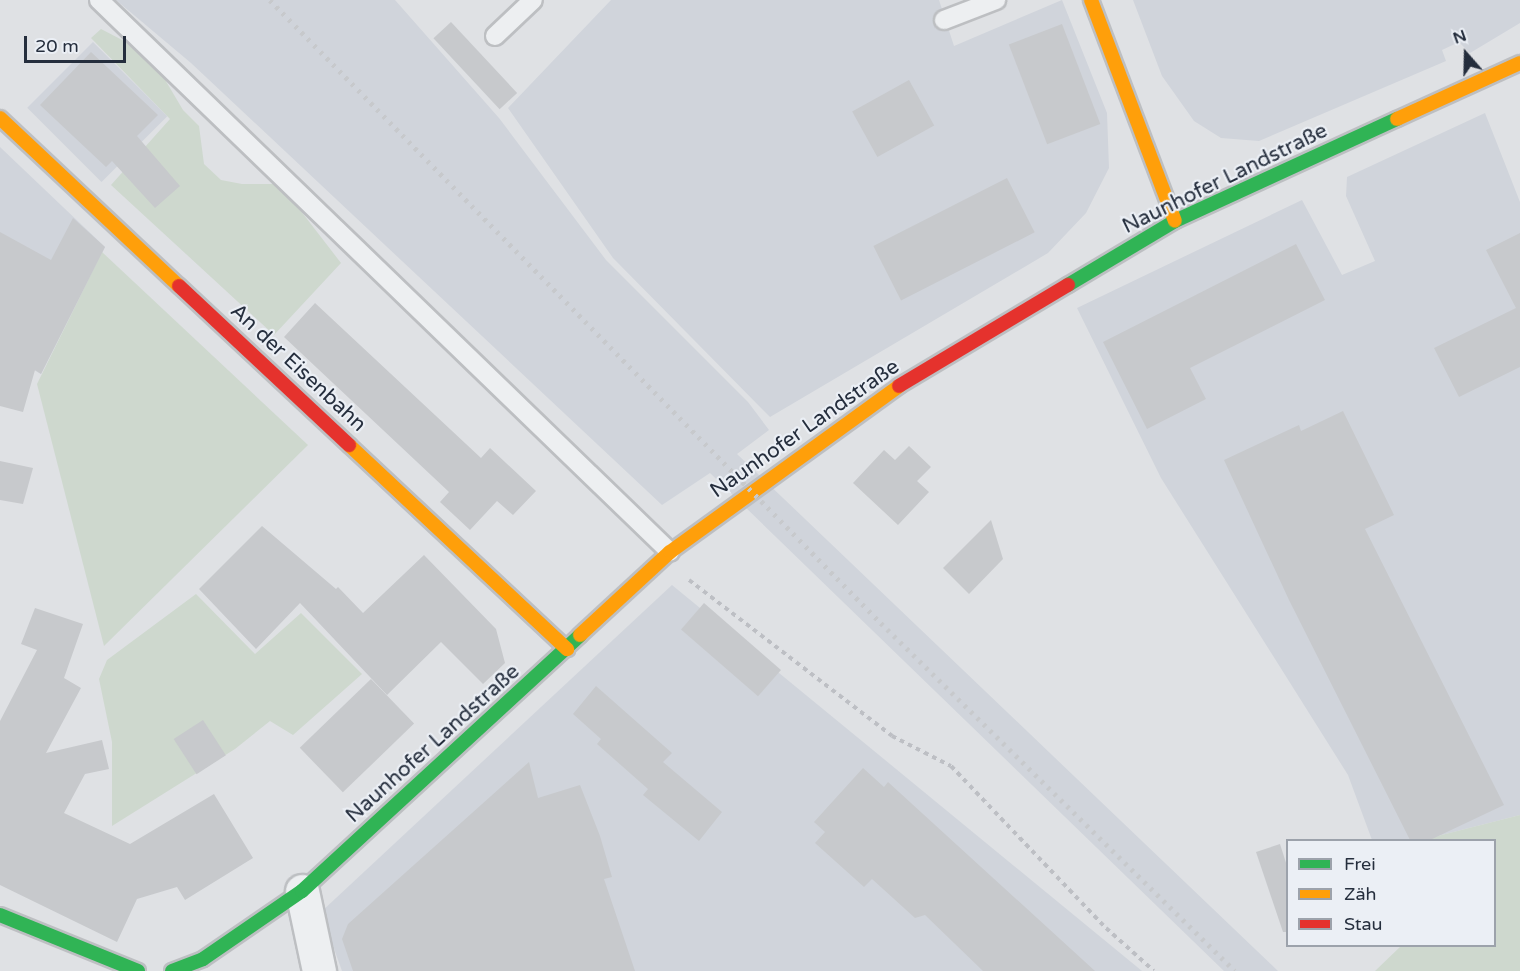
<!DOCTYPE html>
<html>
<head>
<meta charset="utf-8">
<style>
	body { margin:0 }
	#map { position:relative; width:1520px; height:971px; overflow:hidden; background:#dfe1e4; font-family:"Varela Round",sans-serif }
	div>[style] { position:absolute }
	.built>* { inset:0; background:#d0d4db; transform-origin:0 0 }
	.green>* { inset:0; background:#ced8ce }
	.building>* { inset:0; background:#c7c9cc; transform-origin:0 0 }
	.path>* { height:4px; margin-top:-2px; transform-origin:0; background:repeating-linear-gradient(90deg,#bdbfc4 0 4.5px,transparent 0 9px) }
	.roads { filter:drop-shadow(2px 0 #bdbfc2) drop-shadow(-2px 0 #bdbfc2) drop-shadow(0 2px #bdbfc2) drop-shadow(0 -2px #bdbfc2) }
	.lane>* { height:18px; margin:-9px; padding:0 9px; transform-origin:9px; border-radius:9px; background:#edeff1 }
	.street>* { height:33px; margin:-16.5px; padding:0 16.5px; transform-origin:16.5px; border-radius:16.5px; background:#edeff1 }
	.fast>* { height:14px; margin:-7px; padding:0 7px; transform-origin:7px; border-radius:7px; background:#30b455 }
	.slow>* { height:14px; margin:-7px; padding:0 7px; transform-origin:7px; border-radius:7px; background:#ff9f0a }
	.jam>* { height:14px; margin:-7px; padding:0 7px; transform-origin:7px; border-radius:7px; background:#e5322d }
	.rail>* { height:4.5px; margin-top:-2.25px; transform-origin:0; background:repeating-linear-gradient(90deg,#c7c9cc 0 3px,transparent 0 9px) }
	span { translate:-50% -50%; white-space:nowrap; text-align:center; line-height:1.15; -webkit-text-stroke:4.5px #ebeff5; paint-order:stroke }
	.street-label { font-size:21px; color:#252e3d }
	.legend { position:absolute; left:1286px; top:839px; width:210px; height:108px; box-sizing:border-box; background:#ebeff5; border:2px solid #9ca2ab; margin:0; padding:8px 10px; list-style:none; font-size:18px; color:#252e3d }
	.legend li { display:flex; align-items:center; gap:12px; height:30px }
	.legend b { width:30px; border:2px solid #9ca2ab }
	.north { position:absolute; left:1436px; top:24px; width:60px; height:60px; -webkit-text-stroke:4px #ebeff5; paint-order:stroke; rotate:340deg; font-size:16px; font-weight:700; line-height:24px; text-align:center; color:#252e3d }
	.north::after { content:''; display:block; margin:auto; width:21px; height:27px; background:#252e3d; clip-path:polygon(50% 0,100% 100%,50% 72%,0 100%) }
	.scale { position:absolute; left:24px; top:36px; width:102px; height:27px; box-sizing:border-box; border:3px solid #252e3d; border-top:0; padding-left:8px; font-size:18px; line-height:21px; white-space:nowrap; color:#252e3d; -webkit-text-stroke:4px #ebeff5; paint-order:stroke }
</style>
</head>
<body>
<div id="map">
	<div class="built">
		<div style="clip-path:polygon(116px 0,395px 0,499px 118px,606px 260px,748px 402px,769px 430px,737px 454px,1278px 971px,1224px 971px,710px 473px,662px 505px,191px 63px)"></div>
		<div style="clip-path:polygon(611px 0,939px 0,954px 46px,1062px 0,1107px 113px,1109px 168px,1086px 213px,1048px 253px,770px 417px,613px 258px,508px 108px)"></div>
		<div style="clip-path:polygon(1133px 0,1520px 0,1520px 23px,1470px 53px,1459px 42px,1442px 50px,1446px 61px,1259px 141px,1221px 138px,1194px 121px,1162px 76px)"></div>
		<div style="left:93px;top:42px;width:105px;height:93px;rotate:45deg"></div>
		<div style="clip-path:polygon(1485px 113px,1520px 202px,1520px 815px,1422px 840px,1372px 840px,1348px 775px,1161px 478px,1077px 308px,1302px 200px,1342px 275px,1375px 261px,1346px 196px,1347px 177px)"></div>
		<div style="clip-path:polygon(0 147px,105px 247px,41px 374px,0 351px)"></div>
		<div style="clip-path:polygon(672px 585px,1142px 971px,342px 971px,321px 912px)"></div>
	</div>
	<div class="green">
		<div style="clip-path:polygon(101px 29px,126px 42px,164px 78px,183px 110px,199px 126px,204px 164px,221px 180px,242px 184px,280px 184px,341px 263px,274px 335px,111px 185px,170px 119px,91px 38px)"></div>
		<div style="clip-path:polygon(102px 252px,308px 445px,104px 646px,37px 384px)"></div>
		<div style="clip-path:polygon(196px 594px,255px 654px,301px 613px,362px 674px,293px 735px,270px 721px,235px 749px,112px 826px,112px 742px,99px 679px,107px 660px)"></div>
		<div style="clip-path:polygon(1520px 815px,1520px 971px,1375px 971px,1401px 946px,1494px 946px,1494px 840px,1422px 840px)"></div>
	</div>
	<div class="building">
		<div style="left:451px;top:22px;width:97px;height:24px;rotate:47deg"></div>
		<div style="left:1062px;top:24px;width:107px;height:57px;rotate:69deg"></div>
		<div style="clip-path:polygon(91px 52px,158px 115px,137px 136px,180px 186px,155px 208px,112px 161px,106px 167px,40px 105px)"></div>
		<div style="left:909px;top:80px;width:52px;height:65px;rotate:61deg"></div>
		<div style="left:1007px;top:178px;width:61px;height:150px;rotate:63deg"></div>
		<div style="clip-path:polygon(73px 218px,105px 247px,41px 374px,35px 370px,23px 412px,0 406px,0 232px,51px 260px)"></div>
		<div style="clip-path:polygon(1520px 233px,1520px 367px,1459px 397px,1434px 348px,1516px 308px,1486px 250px)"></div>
		<div style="clip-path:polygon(1296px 244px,1325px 300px,1190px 368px,1206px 399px,1147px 429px,1103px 342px)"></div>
		<div style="clip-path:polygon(315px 303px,481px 458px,490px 448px,536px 491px,513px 515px,497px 501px,470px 530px,440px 502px,449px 492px,284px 337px)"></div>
		<div style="clip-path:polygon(1343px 411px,1394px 515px,1365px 529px,1504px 805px,1430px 840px,1410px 840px,1289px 600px,1224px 460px,1299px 425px,1301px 431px)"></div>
		<div style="clip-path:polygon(909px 446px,931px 467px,917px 481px,929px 492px,898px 525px,853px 483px,884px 450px,895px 460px)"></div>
		<div style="clip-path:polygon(0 461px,33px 468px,23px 504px,0 500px)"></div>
		<div style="clip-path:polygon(991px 520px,1003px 559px,969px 594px,943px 568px)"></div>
		<div style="clip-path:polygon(262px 526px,336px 589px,338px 587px,363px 613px,424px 555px,496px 629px,505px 663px,483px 684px,441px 642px,387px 695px,300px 603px,256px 649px,199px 589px)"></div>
		<div style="left:704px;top:603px;width:102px;height:35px;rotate:41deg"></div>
		<div style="clip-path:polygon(35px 608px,83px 624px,64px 678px,81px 688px,46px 753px,102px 740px,109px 769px,85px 774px,64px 813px,130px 844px,214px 794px,253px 858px,185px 900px,177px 887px,137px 899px,117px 942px,0 885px,0 721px,37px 650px,21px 644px)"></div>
		<div style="left:371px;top:679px;width:62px;height:99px;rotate:46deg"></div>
		<div style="clip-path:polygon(596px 686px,672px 753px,663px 762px,722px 812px,699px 841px,643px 795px,648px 789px,597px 744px,601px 739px,573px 714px)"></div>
		<div style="left:203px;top:720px;width:42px;height:35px;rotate:57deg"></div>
		<div style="clip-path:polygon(529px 762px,538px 798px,580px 785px,600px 836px,612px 877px,604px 879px,635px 971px,353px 971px,342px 939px,348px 924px)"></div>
		<div style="clip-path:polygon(863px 768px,884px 787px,888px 782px,1095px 971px,983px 971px,925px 915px,915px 918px,872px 879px,864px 887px,815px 843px,825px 832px,814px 822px)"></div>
		<div style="clip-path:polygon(1280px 844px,1287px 866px,1287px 932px,1283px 932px,1256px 852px)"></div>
	</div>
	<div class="path">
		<div style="left:689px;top:580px;width:256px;rotate:37.5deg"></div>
		<div style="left:892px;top:736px;width:66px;rotate:27deg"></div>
		<div style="left:951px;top:766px;width:224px;rotate:46.3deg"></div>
		<div style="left:1106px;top:928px;width:64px;rotate:41.9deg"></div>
	</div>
	<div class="roads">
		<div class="lane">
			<div style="left:99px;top:0;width:794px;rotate:44.03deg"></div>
			<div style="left:944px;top:20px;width:56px;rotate:-21deg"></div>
			<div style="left:495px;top:36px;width:52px;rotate:-43.5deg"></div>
		</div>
		<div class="street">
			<div style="left:302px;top:891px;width:82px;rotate:78deg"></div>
		</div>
		<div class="fast">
			<div style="left:1068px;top:285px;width:125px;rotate:-30.9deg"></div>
			<div style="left:1175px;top:221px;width:244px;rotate:-24.7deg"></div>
			<div style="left:0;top:915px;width:149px;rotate:22.1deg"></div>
			<div style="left:172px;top:971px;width:33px;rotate:-21deg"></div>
			<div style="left:203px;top:959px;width:120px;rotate:-34.5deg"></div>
			<div style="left:302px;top:891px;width:378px;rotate:-42.6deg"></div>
		</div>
		<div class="slow">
			<div style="left:1091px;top:0;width:236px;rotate:69.2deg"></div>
			<div style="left:0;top:118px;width:245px;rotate:43.2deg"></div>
			<div style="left:1397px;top:119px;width:135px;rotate:-24.5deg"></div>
			<div style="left:349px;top:445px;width:299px;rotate:43.1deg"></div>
			<div style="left:580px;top:635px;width:122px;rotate:-42.7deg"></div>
			<div style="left:670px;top:552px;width:283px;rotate:-35.9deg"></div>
		</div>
		<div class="jam">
			<div style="left:179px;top:286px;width:233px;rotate:43.1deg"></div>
			<div style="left:899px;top:386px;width:197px;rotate:-30.9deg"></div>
		</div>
	</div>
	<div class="rail">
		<div style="left:270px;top:0;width:873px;rotate:45.56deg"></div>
		<div style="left:881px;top:623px;width:496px;rotate:44.5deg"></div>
	</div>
	<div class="street-label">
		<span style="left:1225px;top:179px;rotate:-26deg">Naunhofer Landstraße</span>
		<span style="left:298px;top:368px;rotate:43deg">An der Eisenbahn</span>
		<span style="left:805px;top:429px;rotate:-35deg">Naunhofer Landstraße</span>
		<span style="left:433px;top:744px;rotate:-42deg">Naunhofer Landstraße</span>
	</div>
	<ul class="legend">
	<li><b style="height:8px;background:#30b455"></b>Frei</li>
	<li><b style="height:8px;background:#ff9f0a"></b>Zäh</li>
	<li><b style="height:8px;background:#e5322d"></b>Stau</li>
	</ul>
	<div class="north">N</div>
	<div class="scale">20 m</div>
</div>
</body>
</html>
